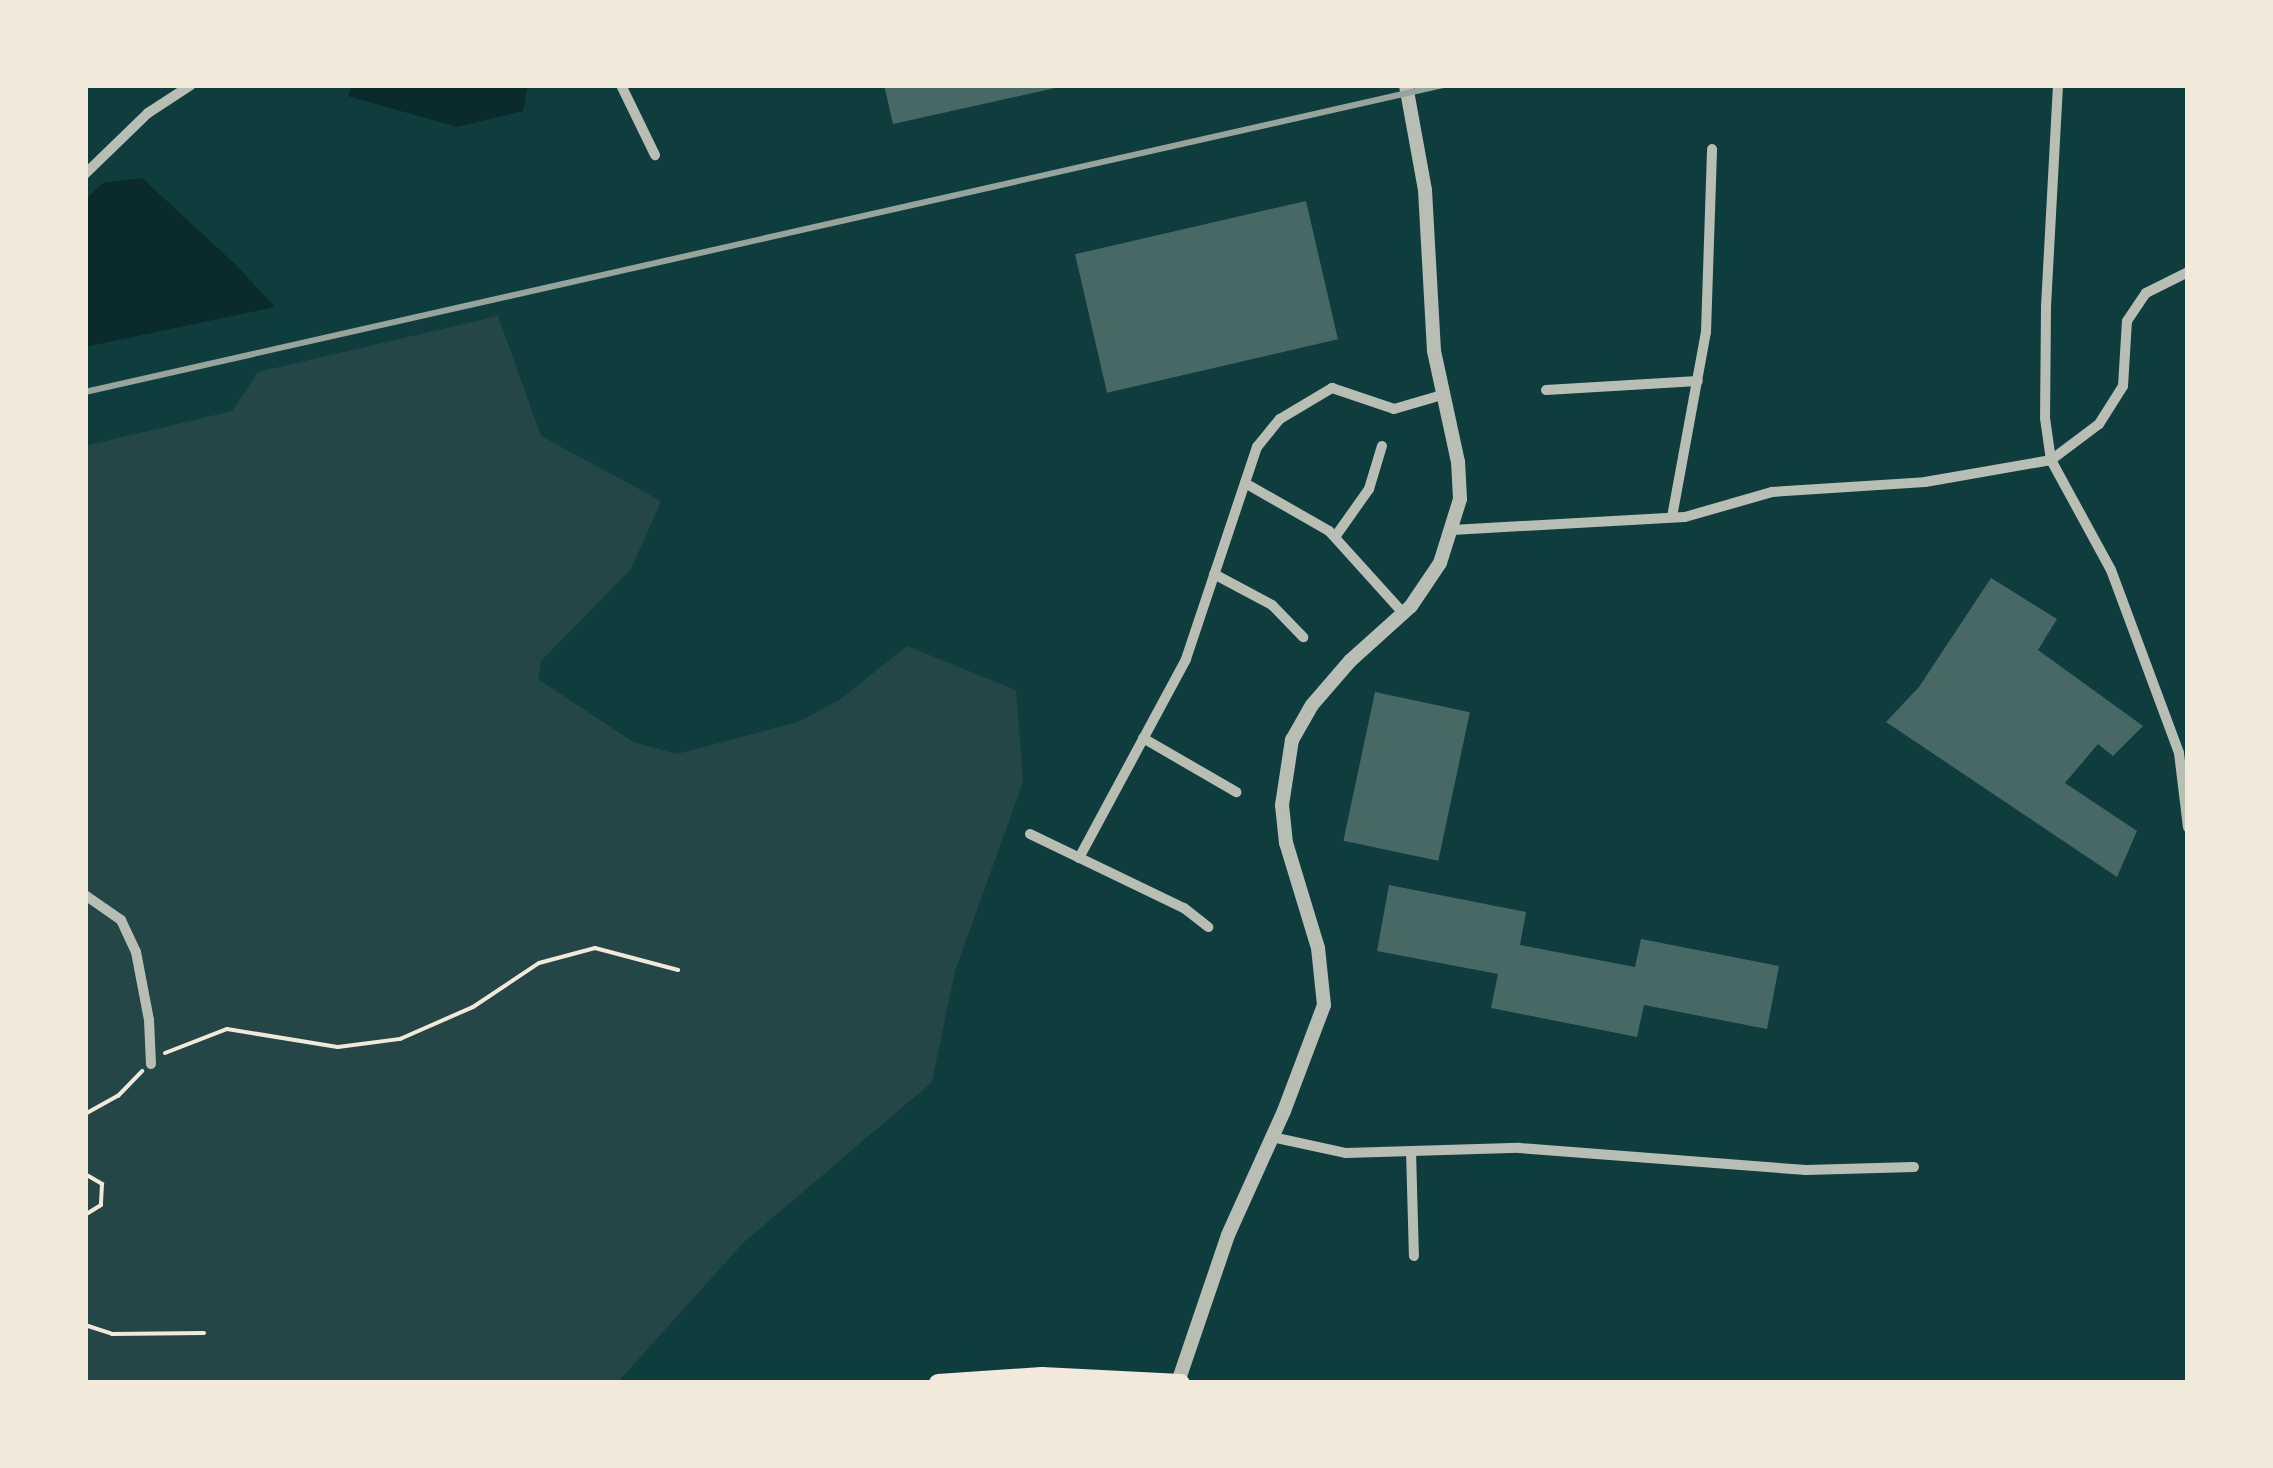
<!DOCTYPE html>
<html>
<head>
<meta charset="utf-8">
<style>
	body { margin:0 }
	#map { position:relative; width:2273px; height:1468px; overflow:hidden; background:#0f3d3e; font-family:"Public Sans",sans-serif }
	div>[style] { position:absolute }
	.green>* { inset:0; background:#244646 }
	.water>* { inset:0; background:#0a2a2b }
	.building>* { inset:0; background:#486865; transform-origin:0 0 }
	.path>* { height:4px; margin:-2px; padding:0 2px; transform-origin:2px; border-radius:2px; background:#f1e9da }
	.minor>* { height:10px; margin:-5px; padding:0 5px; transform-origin:5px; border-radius:5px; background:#b8beb3 }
	.tertiary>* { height:14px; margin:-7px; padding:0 7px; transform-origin:7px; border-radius:7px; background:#b8beb3 }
	.primary>* { height:18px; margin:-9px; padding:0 9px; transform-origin:9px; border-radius:9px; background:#f1e9da }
	.rail>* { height:6px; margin:-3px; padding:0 3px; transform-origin:3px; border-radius:3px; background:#97a49c }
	span { translate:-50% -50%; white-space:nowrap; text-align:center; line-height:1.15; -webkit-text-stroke:9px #f1e9da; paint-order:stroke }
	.frame { position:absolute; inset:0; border:88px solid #f1e9da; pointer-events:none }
</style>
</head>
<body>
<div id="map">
	<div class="green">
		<div style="clip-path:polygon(498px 316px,541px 436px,661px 501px,631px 569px,541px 661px,538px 679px,633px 742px,677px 754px,798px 722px,841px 699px,907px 646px,1016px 690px,1023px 782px,955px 971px,932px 1082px,743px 1243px,617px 1383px,85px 1383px,85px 446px,232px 411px,258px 372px)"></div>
	</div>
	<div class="water">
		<div style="clip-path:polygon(352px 85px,528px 85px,523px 111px,457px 127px,348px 96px)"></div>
		<div style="clip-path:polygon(142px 178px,236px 265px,275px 307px,85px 347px,85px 200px,103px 183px)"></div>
	</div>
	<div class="building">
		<div style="clip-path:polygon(884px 85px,1060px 85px,1060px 87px,893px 124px)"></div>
		<div style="left:1306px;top:201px;width:142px;height:237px;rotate:77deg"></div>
		<div style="clip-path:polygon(1991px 578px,2057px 619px,2038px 650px,2143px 726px,2113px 756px,2098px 744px,2065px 783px,2137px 831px,2117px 877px,1886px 722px,1919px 687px)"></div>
		<div style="left:1375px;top:692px;width:97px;height:152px;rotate:12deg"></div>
		<div style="clip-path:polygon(1389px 885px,1526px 912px,1520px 945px,1635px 967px,1641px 939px,1779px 966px,1767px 1029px,1644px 1005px,1637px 1037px,1491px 1008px,1498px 974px,1377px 951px)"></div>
	</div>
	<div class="path">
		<div style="left:165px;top:1053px;width:66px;rotate:-21.2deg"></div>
		<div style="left:227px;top:1029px;width:112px;rotate:9.2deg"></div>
		<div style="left:338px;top:1047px;width:63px;rotate:-7.4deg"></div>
		<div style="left:400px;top:1039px;width:80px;rotate:-23.7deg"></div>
		<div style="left:473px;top:1007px;width:79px;rotate:-33.7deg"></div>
		<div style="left:539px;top:963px;width:58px;rotate:-15deg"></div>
		<div style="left:595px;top:948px;width:86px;rotate:14.8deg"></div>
		<div style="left:85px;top:1114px;width:38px;rotate:-29deg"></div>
		<div style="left:118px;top:1096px;width:35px;rotate:-46deg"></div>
		<div style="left:85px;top:1174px;width:20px;rotate:30deg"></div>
		<div style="left:102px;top:1184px;width:21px;rotate:93deg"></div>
		<div style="left:101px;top:1205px;width:19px;rotate:148deg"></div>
		<div style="left:85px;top:1325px;width:28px;rotate:18deg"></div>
		<div style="left:112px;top:1334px;width:92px;rotate:-0.6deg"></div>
	</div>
	<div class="minor">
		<div style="left:621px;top:85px;width:78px;rotate:64.1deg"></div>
		<div style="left:2058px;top:85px;width:222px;rotate:93.1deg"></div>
		<div style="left:2046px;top:307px;width:111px;rotate:90.5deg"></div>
		<div style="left:2045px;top:418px;width:42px;rotate:81.9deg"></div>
		<div style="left:2051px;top:460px;width:125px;rotate:61.4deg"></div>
		<div style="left:2111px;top:570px;width:195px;rotate:69.6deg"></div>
		<div style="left:2179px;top:753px;width:75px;rotate:83.1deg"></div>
		<div style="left:85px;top:174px;width:88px;rotate:-44.1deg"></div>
		<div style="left:148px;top:113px;width:51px;rotate:-33.1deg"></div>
		<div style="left:1546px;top:390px;width:152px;rotate:-3.4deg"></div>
		<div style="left:1245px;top:483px;width:97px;rotate:29.7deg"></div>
		<div style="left:1329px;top:531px;width:110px;rotate:47.9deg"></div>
		<div style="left:1672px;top:517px;width:188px;rotate:-79.6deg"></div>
		<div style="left:1706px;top:332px;width:183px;rotate:-88.1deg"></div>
		<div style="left:1452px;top:530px;width:233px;rotate:-3.2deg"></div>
		<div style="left:1685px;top:517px;width:91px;rotate:-16deg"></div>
		<div style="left:1772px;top:492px;width:153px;rotate:-3.7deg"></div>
		<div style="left:1925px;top:482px;width:128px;rotate:-9.9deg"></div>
		<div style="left:2051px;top:460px;width:60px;rotate:-36.9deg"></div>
		<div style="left:2099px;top:424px;width:45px;rotate:-57.7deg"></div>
		<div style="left:2123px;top:386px;width:65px;rotate:-86.5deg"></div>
		<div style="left:2127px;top:321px;width:34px;rotate:-56deg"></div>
		<div style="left:2146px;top:293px;width:47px;rotate:-26.6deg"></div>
		<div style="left:1335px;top:537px;width:59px;rotate:-54.7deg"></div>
		<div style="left:1369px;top:489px;width:45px;rotate:-73.2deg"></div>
		<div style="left:1214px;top:574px;width:66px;rotate:28.1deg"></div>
		<div style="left:1272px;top:605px;width:45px;rotate:45.9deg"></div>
		<div style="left:1143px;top:738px;width:108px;rotate:30.1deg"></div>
		<div style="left:1030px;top:834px;width:171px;rotate:25.7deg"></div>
		<div style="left:1184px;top:908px;width:31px;rotate:38deg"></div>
		<div style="left:1079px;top:858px;width:226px;rotate:-61.7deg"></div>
		<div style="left:1186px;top:659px;width:224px;rotate:-71.5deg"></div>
		<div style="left:1257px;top:447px;width:36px;rotate:-51deg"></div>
		<div style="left:1280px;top:419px;width:61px;rotate:-30.8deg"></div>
		<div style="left:1332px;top:388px;width:65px;rotate:18.7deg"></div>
		<div style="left:1394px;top:409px;width:50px;rotate:-16.3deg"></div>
		<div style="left:85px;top:895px;width:44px;rotate:34.8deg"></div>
		<div style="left:121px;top:920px;width:35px;rotate:65deg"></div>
		<div style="left:136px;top:952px;width:69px;rotate:79.2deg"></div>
		<div style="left:149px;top:1020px;width:44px;rotate:87.4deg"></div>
		<div style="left:1272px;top:1137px;width:76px;rotate:12.2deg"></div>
		<div style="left:1346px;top:1153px;width:173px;rotate:-1.7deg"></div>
		<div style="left:1519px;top:1148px;width:288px;rotate:4.4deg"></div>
		<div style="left:1806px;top:1170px;width:108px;rotate:-1.6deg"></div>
		<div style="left:1411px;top:1151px;width:105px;rotate:88.4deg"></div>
	</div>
	<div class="tertiary">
		<div style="left:1178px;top:1382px;width:155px;rotate:-71.2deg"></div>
		<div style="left:1228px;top:1235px;width:136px;rotate:-65.7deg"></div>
		<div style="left:1284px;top:1111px;width:113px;rotate:-69.3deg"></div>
		<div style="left:1324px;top:1005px;width:57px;rotate:-96deg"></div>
		<div style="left:1318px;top:948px;width:110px;rotate:-106.9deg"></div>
		<div style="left:1286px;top:843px;width:38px;rotate:-96deg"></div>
		<div style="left:1282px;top:805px;width:66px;rotate:-81.3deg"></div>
		<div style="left:1292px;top:740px;width:40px;rotate:-60.3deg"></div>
		<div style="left:1312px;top:705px;width:58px;rotate:-49.2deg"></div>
		<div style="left:1350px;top:661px;width:82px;rotate:-42deg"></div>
		<div style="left:1411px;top:606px;width:52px;rotate:-56deg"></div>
		<div style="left:1440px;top:563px;width:67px;rotate:-72.6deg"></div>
		<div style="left:1460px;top:499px;width:37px;rotate:-93deg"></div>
		<div style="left:1458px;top:462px;width:114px;rotate:-102.2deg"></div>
		<div style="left:1434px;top:351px;width:161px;rotate:-93.2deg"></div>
		<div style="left:1425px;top:190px;width:107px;rotate:-100.3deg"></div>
	</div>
	<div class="primary">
		<div style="left:938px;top:1383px;width:104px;rotate:-3.9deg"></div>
		<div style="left:1042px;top:1376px;width:139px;rotate:2.9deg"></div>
	</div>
	<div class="rail">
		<div style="left:85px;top:392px;width:1392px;rotate:-12.74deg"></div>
	</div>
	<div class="frame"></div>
</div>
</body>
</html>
